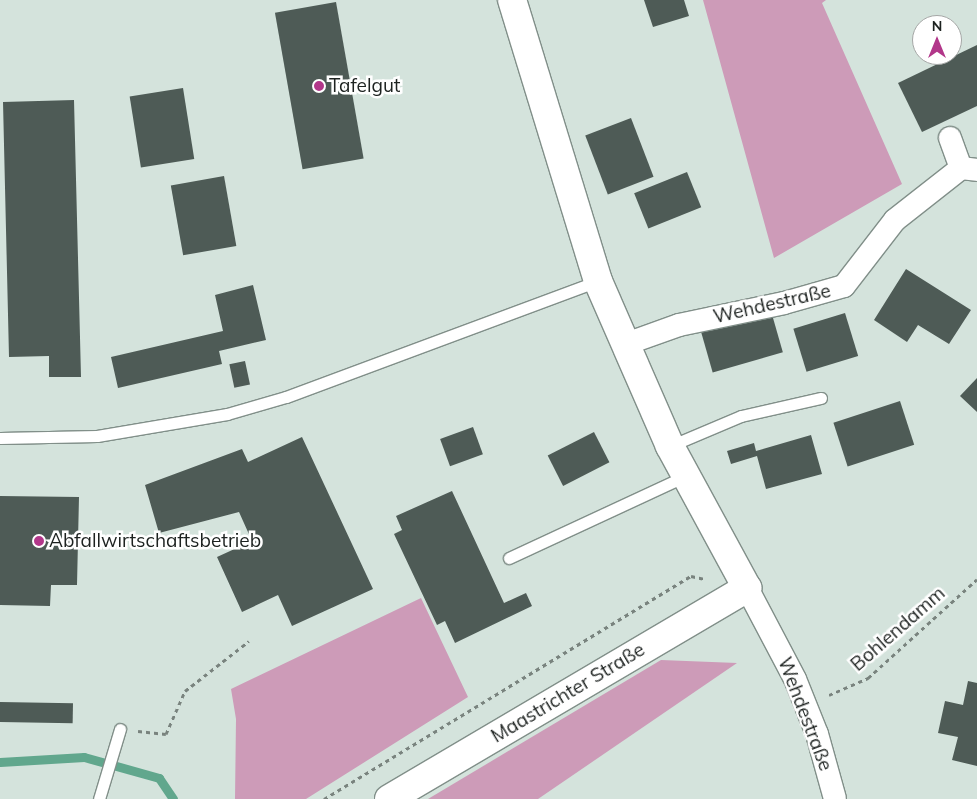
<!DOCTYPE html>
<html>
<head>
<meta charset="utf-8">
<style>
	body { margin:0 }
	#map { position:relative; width:977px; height:799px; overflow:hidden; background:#d4e3dc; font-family:Mulish,sans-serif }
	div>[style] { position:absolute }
	.green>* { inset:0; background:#cd9bb8 }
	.stream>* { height:9px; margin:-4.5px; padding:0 4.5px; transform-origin:4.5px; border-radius:4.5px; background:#61a78d }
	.building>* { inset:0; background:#4e5b56; transform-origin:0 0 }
	.path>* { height:3px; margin-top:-1.5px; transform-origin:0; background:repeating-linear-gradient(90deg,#79837e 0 4px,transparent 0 8px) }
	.roads { filter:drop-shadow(1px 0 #818f89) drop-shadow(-1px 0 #818f89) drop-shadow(0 1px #818f89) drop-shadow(0 -1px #818f89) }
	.lane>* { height:11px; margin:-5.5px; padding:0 5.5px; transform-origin:5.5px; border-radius:5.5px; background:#fff }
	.street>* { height:22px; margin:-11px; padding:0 11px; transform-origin:11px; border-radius:11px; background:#fff }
	.secondary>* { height:28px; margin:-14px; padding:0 14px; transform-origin:14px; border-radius:14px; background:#fff }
	.dots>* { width:14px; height:14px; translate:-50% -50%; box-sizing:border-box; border:2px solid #fff; border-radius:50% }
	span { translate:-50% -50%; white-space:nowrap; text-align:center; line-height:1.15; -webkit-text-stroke:5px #fff; paint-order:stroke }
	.poi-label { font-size:19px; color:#1d2220 }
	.left { translate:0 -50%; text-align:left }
	.street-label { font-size:19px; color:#1d2220 }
	.north { position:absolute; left:912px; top:15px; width:50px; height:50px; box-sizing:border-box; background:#fff; border:1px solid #a5a7a6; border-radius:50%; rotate:0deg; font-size:14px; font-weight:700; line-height:20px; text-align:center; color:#1d2220 }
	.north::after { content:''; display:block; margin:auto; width:18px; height:22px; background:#b2378a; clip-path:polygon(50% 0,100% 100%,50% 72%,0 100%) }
</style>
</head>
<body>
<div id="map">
	<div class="green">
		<div style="clip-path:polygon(703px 0,826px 0,822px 3px,902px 184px,774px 258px)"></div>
		<div style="clip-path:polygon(421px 598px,468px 697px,306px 799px,235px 799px,236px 719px,231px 689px)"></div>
		<div style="clip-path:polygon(661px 660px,737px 663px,538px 799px,428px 799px)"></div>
	</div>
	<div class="stream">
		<div style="left:0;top:762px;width:84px;rotate:-3.4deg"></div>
		<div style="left:84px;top:757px;width:78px;rotate:15.6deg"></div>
		<div style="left:159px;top:778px;width:25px;rotate:56deg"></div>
	</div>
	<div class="building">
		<div style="clip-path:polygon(644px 0,684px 0,689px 16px,653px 27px)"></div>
		<div style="left:336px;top:2px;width:159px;height:62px;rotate:80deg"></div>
		<div style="clip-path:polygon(977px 45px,977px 106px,922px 132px,898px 83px)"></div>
		<div style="left:183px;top:88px;width:72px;height:54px;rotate:81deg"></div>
		<div style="clip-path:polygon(74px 100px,81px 377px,49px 377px,49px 356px,9px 357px,3px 102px)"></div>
		<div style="left:631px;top:118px;width:63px;height:49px;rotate:69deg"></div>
		<div style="left:687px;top:172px;width:38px;height:57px;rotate:68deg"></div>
		<div style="left:224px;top:176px;width:71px;height:54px;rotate:80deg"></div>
		<div style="clip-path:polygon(906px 269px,971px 310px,949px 344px,918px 325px,907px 342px,874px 320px)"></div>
		<div style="clip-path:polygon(253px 285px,266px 340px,219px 351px,222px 364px,118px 388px,111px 357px,223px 331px,215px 295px)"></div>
		<div style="left:771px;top:311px;width:43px;height:73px;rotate:74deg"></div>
		<div style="left:845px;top:313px;width:45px;height:54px;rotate:73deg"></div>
		<div style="left:245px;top:361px;width:24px;height:16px;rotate:78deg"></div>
		<div style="clip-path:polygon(977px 378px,977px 412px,960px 396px)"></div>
		<div style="left:900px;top:401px;width:46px;height:70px;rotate:72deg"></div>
		<div style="left:473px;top:427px;width:29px;height:35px;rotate:70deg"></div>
		<div style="left:594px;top:432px;width:34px;height:52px;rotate:63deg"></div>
		<div style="clip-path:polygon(811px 435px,822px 474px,766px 489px,757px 456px,731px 464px,727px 451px,754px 443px,756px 451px)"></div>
		<div style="clip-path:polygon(302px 437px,373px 589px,292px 626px,278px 595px,242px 612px,217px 557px,252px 541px,239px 512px,159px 533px,145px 485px,242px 449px,248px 462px)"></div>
		<div style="clip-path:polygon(452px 491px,504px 603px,526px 593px,532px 606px,455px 643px,445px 621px,437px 625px,394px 534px,402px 530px,396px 516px)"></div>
		<div style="clip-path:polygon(0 496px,79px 497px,77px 585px,51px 585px,50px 606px,0 605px)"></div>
		<div style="clip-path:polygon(968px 681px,977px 683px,977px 766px,952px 760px,958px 737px,938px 733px,945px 701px,963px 705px)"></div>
		<div style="left:0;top:702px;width:73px;height:20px;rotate:1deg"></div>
	</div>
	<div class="path">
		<div style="left:829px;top:695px;width:43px;rotate:-23.6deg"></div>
		<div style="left:868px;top:678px;width:147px;rotate:-42.2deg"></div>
		<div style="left:138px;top:731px;width:28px;rotate:6deg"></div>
		<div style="left:166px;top:734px;width:47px;rotate:-66.2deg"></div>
		<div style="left:185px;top:691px;width:81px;rotate:-38deg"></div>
		<div style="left:324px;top:799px;width:429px;rotate:-31.3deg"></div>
		<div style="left:691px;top:576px;width:14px;rotate:12deg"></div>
	</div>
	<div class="roads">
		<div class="lane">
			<div style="left:0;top:438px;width:97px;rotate:-1.2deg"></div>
			<div style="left:97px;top:436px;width:132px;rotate:-9.6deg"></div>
			<div style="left:227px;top:414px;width:61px;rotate:-16.1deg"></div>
			<div style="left:286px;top:397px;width:333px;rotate:-20.4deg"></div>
			<div style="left:670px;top:446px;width:77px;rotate:-22.9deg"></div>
			<div style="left:741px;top:416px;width:82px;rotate:-12.7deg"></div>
			<div style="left:509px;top:558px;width:195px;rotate:-24.9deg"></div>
			<div style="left:99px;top:799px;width:73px;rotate:-73.3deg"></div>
		</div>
		<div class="street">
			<div style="left:950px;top:138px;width:32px;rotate:70deg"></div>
			<div style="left:626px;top:344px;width:56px;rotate:-19.7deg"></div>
			<div style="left:679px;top:325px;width:107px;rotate:-11.8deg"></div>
			<div style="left:784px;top:303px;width:62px;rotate:-15.8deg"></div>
			<div style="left:844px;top:286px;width:83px;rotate:-52.3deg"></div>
			<div style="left:895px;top:220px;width:84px;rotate:-38.2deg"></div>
			<div style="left:961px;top:168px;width:16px;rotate:7deg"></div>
			<div style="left:747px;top:588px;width:103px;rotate:62.2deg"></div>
			<div style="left:795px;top:679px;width:59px;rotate:68.2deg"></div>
			<div style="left:817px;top:734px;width:67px;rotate:74.5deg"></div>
		</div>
		<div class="secondary">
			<div style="left:389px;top:799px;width:416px;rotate:-30.5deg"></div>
			<div style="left:747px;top:588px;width:162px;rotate:-118.5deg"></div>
			<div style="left:670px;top:446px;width:180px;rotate:-113.6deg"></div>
			<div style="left:598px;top:281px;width:294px;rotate:-107deg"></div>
		</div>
	</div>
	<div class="dots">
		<div style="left:319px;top:86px;background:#b2378a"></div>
		<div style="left:39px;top:541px;background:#b2378a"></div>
	</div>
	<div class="poi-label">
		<span class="left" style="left:329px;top:86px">Tafelgut</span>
		<span class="left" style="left:49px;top:541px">Abfallwirtschaftsbetrieb</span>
	</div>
	<div class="street-label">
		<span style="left:772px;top:304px;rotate:-13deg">Wehdestraße</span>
		<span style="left:898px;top:629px;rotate:-41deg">Bohlendamm</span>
		<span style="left:568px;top:693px;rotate:-31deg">Maastrichter Straße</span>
		<span style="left:805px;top:714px;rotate:69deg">Wehdestraße</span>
	</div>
	<div class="north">N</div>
</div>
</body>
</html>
